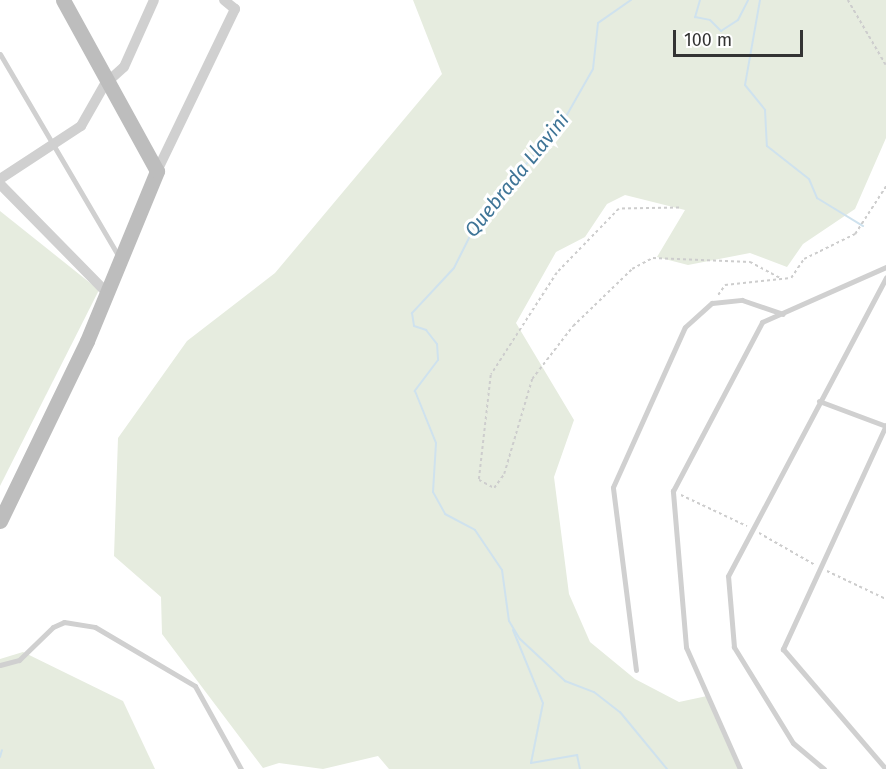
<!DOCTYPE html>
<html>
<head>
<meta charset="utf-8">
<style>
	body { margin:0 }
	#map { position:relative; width:886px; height:769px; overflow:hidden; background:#fff; font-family:"Fira Sans",sans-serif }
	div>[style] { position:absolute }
	.green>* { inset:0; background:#e6ecdf }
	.stream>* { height:2px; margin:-1px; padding:0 1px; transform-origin:1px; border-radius:1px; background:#cfe2ee }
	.path>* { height:1.5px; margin-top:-0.75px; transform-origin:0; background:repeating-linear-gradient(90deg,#cdcdcd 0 3px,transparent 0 6px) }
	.lane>* { height:5px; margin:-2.5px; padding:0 2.5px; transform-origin:2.5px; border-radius:2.5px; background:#d0d0d0 }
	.street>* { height:10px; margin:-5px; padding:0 5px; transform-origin:5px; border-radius:5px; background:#d0d0d0 }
	.secondary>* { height:15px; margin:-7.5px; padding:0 7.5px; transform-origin:7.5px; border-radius:7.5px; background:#bdbdbd }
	span { translate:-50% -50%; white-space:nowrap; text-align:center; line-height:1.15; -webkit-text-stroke:6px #fff; paint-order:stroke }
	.water-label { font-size:20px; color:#3f7597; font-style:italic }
	.scale { position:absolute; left:673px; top:30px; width:130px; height:27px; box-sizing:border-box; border:3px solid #333; border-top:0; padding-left:8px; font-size:18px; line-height:21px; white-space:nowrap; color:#333; -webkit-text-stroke:4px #fff; paint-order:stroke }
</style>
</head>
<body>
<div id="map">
	<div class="green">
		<div style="clip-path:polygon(413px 0,886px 0,886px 138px,855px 209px,803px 244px,787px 267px,750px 253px,688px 265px,657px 257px,685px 210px,625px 195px,607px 204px,585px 237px,556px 252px,516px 323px,574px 420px,554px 477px,569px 594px,590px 642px,635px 679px,679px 702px,707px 696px,739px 769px,389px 769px,378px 756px,323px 769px,279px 763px,263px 768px,162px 634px,161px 597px,114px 556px,118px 438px,187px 341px,275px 273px,442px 74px)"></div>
		<div style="clip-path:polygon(0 211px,99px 290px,0 486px)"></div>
		<div style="clip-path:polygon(23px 652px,123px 701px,155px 769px,0 769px,0 659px)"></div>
	</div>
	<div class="stream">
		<div style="left:631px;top:0;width:40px;rotate:145.1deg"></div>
		<div style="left:598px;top:23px;width:46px;rotate:96.2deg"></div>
		<div style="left:593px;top:69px;width:56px;rotate:119.7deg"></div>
		<div style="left:565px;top:118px;width:136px;rotate:130.2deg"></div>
		<div style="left:477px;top:222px;width:51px;rotate:116.6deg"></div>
		<div style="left:454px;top:268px;width:62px;rotate:133deg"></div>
		<div style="left:412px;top:313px;width:13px;rotate:81deg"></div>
		<div style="left:414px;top:326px;width:13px;rotate:18deg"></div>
		<div style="left:426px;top:330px;width:18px;rotate:52deg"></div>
		<div style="left:437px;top:344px;width:16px;rotate:86deg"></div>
		<div style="left:438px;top:360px;width:39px;rotate:127deg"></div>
		<div style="left:415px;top:391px;width:56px;rotate:68deg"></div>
		<div style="left:436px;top:443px;width:49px;rotate:93.5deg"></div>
		<div style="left:433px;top:492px;width:25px;rotate:61deg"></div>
		<div style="left:445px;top:514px;width:34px;rotate:28deg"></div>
		<div style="left:475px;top:530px;width:48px;rotate:56deg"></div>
		<div style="left:502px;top:570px;width:51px;rotate:82.2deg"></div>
		<div style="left:509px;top:621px;width:21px;rotate:59deg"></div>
		<div style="left:520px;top:639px;width:62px;rotate:43deg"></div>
		<div style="left:565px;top:681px;width:31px;rotate:21deg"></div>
		<div style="left:594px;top:692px;width:33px;rotate:38deg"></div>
		<div style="left:620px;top:712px;width:74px;rotate:50.5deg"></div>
		<div style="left:700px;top:0;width:18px;rotate:106deg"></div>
		<div style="left:695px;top:17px;width:15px;rotate:11deg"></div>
		<div style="left:710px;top:20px;width:16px;rotate:45deg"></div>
		<div style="left:721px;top:31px;width:20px;rotate:-33deg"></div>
		<div style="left:738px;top:20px;width:22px;rotate:-63deg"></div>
		<div style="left:760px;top:0;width:86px;rotate:100deg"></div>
		<div style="left:745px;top:85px;width:32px;rotate:51deg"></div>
		<div style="left:765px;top:110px;width:36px;rotate:87deg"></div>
		<div style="left:767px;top:146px;width:53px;rotate:38.2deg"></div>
		<div style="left:809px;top:179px;width:21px;rotate:67deg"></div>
		<div style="left:817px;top:198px;width:54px;rotate:31.3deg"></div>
		<div style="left:513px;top:630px;width:79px;rotate:67.7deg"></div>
		<div style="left:543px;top:703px;width:61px;rotate:101.3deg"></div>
		<div style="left:531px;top:763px;width:47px;rotate:-9.9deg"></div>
		<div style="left:577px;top:755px;width:14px;rotate:78deg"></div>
		<div style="left:0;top:757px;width:7px;rotate:-74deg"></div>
	</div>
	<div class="path">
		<div style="left:848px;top:0;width:75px;rotate:59.7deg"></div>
		<div style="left:679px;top:208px;width:60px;rotate:179deg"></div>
		<div style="left:619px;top:209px;width:89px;rotate:134.1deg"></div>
		<div style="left:557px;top:273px;width:121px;rotate:122.9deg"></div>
		<div style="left:491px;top:375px;width:106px;rotate:96.5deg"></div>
		<div style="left:479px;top:480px;width:17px;rotate:28deg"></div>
		<div style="left:494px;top:488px;width:17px;rotate:-54deg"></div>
		<div style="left:504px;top:474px;width:99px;rotate:-73.6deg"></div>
		<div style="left:532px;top:379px;width:67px;rotate:-52.3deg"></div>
		<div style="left:573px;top:326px;width:82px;rotate:-44deg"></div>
		<div style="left:632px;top:269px;width:24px;rotate:-28deg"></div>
		<div style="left:653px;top:258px;width:97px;rotate:2.4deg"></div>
		<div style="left:750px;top:262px;width:36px;rotate:28deg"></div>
		<div style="left:718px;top:295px;width:12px;rotate:-55deg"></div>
		<div style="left:725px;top:285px;width:66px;rotate:-6.1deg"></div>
		<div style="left:791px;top:278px;width:23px;rotate:-56deg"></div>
		<div style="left:804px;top:259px;width:57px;rotate:-26.1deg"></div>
		<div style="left:855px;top:234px;width:57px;rotate:-57.1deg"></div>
		<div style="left:681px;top:495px;width:73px;rotate:25.2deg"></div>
		<div style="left:759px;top:533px;width:64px;rotate:29.7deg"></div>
		<div style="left:827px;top:571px;width:65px;rotate:25.4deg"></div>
	</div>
	<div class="lane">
		<div style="left:0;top:54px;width:235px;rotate:59.6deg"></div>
		<div style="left:819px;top:401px;width:72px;rotate:20.5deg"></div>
		<div style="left:886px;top:425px;width:247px;rotate:114.7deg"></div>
		<div style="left:783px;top:649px;width:158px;rotate:49.4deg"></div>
		<div style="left:0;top:665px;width:20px;rotate:-15deg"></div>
		<div style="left:19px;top:660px;width:47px;rotate:-44.1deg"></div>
		<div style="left:53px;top:627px;width:12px;rotate:-24deg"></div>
		<div style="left:64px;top:622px;width:31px;rotate:9deg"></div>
		<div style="left:95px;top:627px;width:116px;rotate:30.5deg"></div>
		<div style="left:195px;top:686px;width:95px;rotate:61deg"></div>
		<div style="left:636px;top:670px;width:184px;rotate:-97.2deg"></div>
		<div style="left:613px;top:487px;width:175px;rotate:-65.8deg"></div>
		<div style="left:685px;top:327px;width:36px;rotate:-42deg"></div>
		<div style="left:712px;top:303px;width:30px;rotate:-6deg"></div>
		<div style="left:742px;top:300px;width:43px;rotate:18.9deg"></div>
		<div style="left:740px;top:769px;width:133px;rotate:-113.9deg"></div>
		<div style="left:686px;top:647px;width:157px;rotate:-94.8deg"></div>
		<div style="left:673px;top:491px;width:191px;rotate:-62.2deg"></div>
		<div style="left:762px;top:322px;width:136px;rotate:-23.9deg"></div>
		<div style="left:824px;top:769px;width:40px;rotate:-140deg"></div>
		<div style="left:793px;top:743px;width:113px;rotate:-121.6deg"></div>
		<div style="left:734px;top:647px;width:71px;rotate:-94.8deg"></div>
		<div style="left:728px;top:576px;width:338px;rotate:-62.1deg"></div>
	</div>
	<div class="street">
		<div style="left:157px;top:171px;width:180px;rotate:-64.3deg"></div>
		<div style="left:235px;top:9px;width:14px;rotate:-141deg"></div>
		<div style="left:0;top:179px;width:97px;rotate:-33.2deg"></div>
		<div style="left:81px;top:126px;width:48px;rotate:-60.3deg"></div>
		<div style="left:105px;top:84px;width:25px;rotate:-42deg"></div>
		<div style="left:124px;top:67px;width:73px;rotate:-65.9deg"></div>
		<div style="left:0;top:184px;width:151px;rotate:45.5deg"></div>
	</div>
	<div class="secondary">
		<div style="left:0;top:521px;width:200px;rotate:-64.2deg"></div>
		<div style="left:87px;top:341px;width:184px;rotate:-67.6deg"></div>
		<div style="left:157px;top:171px;width:195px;rotate:-118.8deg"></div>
	</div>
	<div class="water-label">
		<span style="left:517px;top:175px;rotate:-51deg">Quebrada Llavini</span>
	</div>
	<div class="scale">100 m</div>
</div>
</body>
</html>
